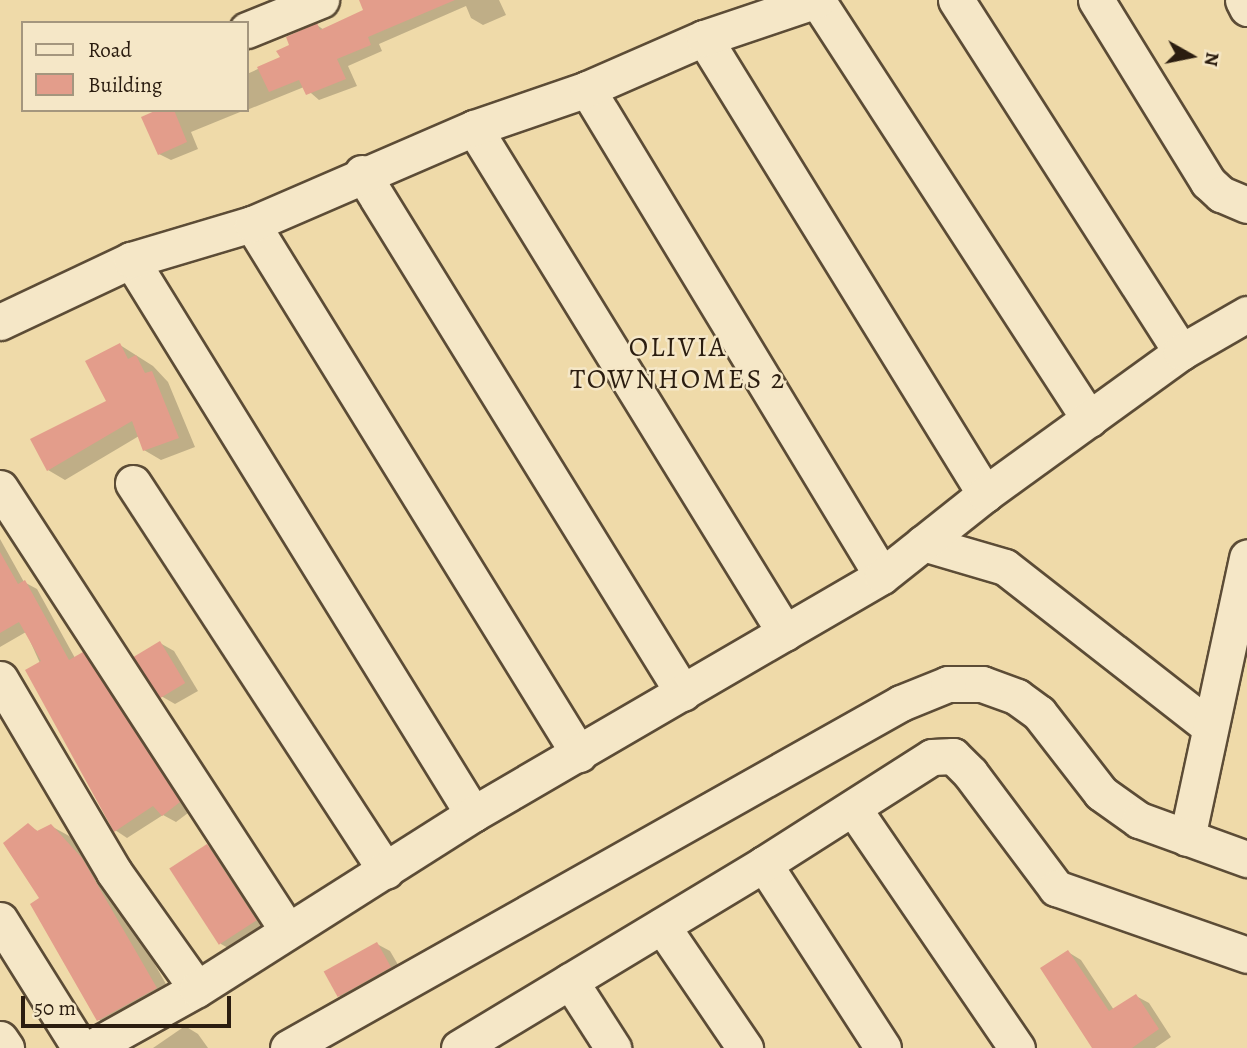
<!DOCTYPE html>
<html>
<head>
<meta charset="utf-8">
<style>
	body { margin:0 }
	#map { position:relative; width:1247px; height:1048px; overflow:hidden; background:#efdaa9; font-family:Alegreya,serif }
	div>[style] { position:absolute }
	.shadow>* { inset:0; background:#0003 }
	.building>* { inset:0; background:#e39d8b; transform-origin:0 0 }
	.roads { filter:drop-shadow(2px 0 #5c4c36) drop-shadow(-2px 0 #5c4c36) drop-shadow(0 2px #5c4c36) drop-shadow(0 -2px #5c4c36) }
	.minor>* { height:35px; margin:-17.5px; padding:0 17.5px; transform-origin:17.5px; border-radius:17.5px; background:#f5e7c7 }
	span { translate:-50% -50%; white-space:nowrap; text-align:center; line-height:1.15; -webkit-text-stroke:5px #f5e7c7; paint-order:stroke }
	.neighbourhood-label { font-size:28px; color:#2b1d10; letter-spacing:2px }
	.legend { position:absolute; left:21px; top:21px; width:228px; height:91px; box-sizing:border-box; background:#f5e7c7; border:2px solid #a4967e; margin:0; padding:9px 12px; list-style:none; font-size:21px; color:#2b1d10 }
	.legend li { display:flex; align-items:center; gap:14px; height:35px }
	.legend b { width:35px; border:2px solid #a4967e }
	.north { position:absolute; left:1156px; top:21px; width:70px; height:70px; -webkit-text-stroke:5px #f5e7c7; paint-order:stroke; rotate:99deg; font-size:19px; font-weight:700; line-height:28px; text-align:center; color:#2b1d10 }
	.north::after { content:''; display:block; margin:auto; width:24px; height:32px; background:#2b1d10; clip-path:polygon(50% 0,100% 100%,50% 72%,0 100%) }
	.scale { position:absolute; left:21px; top:996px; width:210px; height:32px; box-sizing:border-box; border:4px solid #2b1d10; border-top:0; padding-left:9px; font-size:21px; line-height:24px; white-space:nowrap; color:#2b1d10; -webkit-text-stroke:5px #f5e7c7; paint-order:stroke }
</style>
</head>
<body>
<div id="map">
	<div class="shadow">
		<div style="clip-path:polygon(368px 0,499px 0,506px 15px,483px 25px,471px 18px,466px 6px,379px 44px,382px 51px,348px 66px,357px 86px,319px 100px,304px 87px,247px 110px,247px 74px,282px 58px,317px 25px,324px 30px,366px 11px)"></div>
		<div style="clip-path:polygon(161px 110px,245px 110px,191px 132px,198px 149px,171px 160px,159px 154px)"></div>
		<div style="clip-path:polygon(120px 345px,153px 366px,168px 382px,195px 447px,161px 460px,144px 450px,139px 436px,65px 480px,48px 470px,108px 401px)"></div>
		<div style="clip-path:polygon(0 539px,24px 582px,37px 589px,75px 658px,83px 654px,95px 662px,192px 810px,176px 822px,163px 815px,127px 838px,115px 830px,26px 632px,0 647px)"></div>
		<div style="clip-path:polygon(160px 643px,174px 651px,198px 691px,175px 704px,161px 696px)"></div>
		<div style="clip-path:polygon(28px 825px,39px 832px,51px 826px,71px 837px,102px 871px,175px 1000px,118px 1032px,99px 1020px,32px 905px,42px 899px)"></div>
		<div style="clip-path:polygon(207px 846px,228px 858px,276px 933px,242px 956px,221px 944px)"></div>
		<div style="clip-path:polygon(377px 944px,390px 951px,404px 975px,353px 1003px,339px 996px)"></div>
		<div style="clip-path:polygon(1068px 952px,1081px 960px,1114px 1010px,1136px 996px,1149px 1003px,1171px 1037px,1155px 1048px,1094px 1048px)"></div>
		<div style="clip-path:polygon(185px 1026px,198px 1034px,208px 1048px,153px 1048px)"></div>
	</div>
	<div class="building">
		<div style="clip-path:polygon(359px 0,455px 0,368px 37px,371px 45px,337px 59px,346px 79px,306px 95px,299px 80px,269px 92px,257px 67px,280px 57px,276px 51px,289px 45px,286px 37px,317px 23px,320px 30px,363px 10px)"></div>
		<div style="clip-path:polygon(157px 110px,174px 110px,187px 142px,158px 155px,141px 117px)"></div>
		<div style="clip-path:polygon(120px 343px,128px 359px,136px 355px,145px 373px,152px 371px,179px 438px,143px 451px,132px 421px,47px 471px,30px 439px,106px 401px,85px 361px)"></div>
		<div style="clip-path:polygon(0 552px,18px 584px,25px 580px,69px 660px,83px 652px,180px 802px,162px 816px,153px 806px,114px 832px,25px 670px,41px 661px,19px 622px,0 633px)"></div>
		<div style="left:160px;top:641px;width:49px;height:31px;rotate:59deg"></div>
		<div style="clip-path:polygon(28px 823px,37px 831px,51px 824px,82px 858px,157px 988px,97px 1021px,30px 904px,39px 898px,3px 843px)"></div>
		<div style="left:207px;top:844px;width:91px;height:45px;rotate:57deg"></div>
		<div style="left:377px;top:942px;width:29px;height:61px;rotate:61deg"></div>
		<div style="clip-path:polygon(1068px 950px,1109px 1011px,1136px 994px,1159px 1029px,1132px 1048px,1092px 1048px,1040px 968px)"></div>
	</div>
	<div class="roads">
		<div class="minor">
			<div style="left:817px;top:0;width:500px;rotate:57deg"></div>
			<div style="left:956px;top:0;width:418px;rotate:57.4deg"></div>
			<div style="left:1096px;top:0;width:214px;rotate:58.4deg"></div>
			<div style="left:1208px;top:182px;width:18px;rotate:43deg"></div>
			<div style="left:1221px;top:194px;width:28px;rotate:23deg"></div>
			<div style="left:1243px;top:0;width:9px;rotate:63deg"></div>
			<div style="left:247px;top:30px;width:80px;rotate:-22.1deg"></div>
			<div style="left:704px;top:38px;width:536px;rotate:58.36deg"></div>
			<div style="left:587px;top:89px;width:569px;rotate:58.79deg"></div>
			<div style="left:474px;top:128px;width:593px;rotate:58.37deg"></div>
			<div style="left:362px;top:173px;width:611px;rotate:58.31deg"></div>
			<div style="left:252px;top:224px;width:623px;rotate:58.33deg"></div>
			<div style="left:131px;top:260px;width:651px;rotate:58.31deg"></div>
			<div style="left:0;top:322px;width:145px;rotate:-25.3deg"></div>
			<div style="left:131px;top:260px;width:126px;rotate:-16.6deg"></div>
			<div style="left:252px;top:224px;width:242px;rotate:-23.4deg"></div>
			<div style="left:474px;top:128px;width:120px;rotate:-19deg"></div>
			<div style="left:587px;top:89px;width:128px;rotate:-23.6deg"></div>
			<div style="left:704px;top:38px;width:119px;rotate:-18.6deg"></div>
			<div style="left:133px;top:483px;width:463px;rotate:56.9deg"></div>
			<div style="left:0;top:488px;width:525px;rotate:56.98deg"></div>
			<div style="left:923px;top:543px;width:85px;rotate:16.3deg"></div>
			<div style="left:1005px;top:567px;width:260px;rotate:38deg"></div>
			<div style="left:0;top:679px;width:224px;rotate:59.4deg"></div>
			<div style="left:114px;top:872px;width:143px;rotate:54.6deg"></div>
			<div style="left:853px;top:808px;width:291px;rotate:55.7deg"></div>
			<div style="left:1187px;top:838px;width:287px;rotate:-77.9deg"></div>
			<div style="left:764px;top:864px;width:219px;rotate:57.1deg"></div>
			<div style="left:0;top:920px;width:151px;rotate:58deg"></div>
			<div style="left:662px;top:926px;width:148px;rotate:55.8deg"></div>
			<div style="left:570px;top:981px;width:80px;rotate:57.3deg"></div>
			<div style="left:0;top:1039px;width:11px;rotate:56deg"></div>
			<div style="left:91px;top:1048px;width:121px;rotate:-29.1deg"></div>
			<div style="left:197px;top:989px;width:327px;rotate:-32.4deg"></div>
			<div style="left:473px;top:814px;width:473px;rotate:-30.2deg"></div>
			<div style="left:882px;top:576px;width:132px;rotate:-38.5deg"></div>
			<div style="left:985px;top:494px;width:242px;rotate:-35.9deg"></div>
			<div style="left:1181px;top:352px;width:76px;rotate:-29.9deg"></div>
			<div style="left:288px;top:1048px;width:703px;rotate:-29.37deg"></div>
			<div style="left:901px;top:703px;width:51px;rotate:-22deg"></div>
			<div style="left:948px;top:684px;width:34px"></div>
			<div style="left:982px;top:684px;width:37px;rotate:20deg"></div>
			<div style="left:1017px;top:697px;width:27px;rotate:36deg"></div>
			<div style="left:1039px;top:713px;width:101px;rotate:52.2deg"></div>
			<div style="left:1101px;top:793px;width:47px;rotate:35.4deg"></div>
			<div style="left:1139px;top:820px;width:115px;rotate:19.9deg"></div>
			<div style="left:459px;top:1048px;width:356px;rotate:-31.1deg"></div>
			<div style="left:764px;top:864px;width:199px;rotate:-32.5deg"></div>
			<div style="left:932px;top:757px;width:21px;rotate:-3deg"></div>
			<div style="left:953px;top:756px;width:24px;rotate:45deg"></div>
			<div style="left:970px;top:773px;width:144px;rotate:53.2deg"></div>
			<div style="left:1056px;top:888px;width:202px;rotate:19.3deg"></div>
		</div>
	</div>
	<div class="neighbourhood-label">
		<span style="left:678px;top:363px">OLIVIA<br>TOWNHOMES 2</span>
	</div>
	<ul class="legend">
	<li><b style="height:9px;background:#f5e7c7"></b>Road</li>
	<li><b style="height:19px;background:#e39d8b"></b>Building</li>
	</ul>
	<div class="north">N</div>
	<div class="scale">50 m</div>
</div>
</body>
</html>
